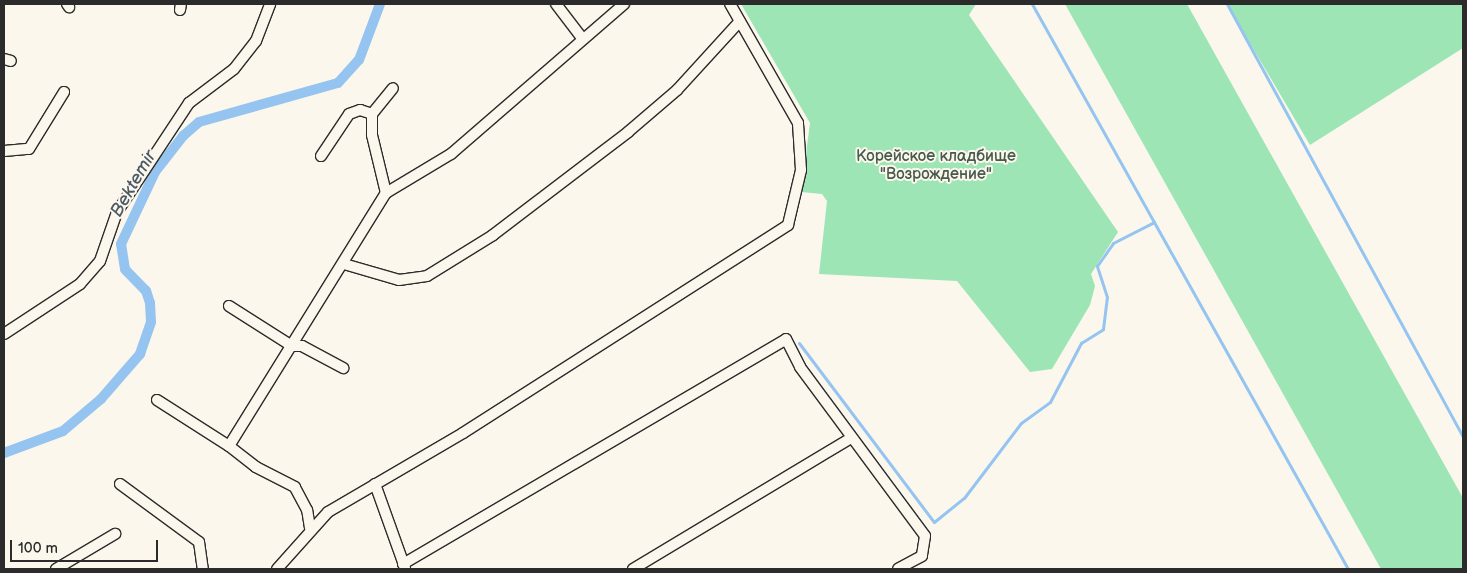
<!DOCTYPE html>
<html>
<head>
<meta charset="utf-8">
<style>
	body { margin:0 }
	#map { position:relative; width:1467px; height:573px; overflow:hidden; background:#fbf7ec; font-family:"Balsamiq Sans",sans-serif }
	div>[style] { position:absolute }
	.green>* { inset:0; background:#9de5b4 }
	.stream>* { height:3px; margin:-1.5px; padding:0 1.5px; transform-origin:1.5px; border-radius:1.5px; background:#95c4f0 }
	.canal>* { height:10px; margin:-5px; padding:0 5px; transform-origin:5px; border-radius:5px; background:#95c4f0 }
	.roads { filter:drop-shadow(1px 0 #2b2b2b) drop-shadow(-1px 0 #2b2b2b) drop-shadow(0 1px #2b2b2b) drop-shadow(0 -1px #2b2b2b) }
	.minor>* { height:10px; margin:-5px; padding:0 5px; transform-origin:5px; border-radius:5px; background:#fbf7ec }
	span { translate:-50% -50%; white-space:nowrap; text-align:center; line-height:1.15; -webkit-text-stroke:4px #fbf7ec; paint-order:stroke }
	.park-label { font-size:16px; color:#485a4d }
	.water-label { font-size:18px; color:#4b5966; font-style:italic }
	.frame { position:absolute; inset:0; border:5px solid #2b2b2b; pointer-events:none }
	.scale { position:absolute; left:10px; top:540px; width:148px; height:22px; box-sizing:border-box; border:2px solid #2b2b2b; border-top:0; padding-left:6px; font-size:15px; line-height:18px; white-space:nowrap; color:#2b2b2b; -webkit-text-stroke:4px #fbf7ec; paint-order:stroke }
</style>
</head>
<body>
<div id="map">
	<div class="green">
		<div style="clip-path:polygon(741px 4px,976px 4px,969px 15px,1118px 232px,1091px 274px,1095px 286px,1090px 305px,1052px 369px,1030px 372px,957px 281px,819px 274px,827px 201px,822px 194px,801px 192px,810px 123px)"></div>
		<div style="clip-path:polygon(1065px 4px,1187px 4px,1463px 498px,1463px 569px,1381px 569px)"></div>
		<div style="clip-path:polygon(1227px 4px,1463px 4px,1463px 48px,1310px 145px)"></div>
	</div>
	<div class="stream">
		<div style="left:1032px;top:4px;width:647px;rotate:60.78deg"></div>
		<div style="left:1227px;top:4px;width:493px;rotate:61.4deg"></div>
		<div style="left:799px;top:343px;width:224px;rotate:53deg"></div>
		<div style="left:934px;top:522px;width:38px;rotate:-39deg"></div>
		<div style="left:964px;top:498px;width:94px;rotate:-52.8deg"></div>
		<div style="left:1021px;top:423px;width:36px;rotate:-36deg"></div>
		<div style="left:1050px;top:402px;width:67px;rotate:-62.3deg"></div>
		<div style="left:1081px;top:343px;width:26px;rotate:-32deg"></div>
		<div style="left:1103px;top:329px;width:32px;rotate:-83deg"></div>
		<div style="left:1107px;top:297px;width:33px;rotate:-108deg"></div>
		<div style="left:1097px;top:266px;width:28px;rotate:-55deg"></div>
		<div style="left:1113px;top:243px;width:46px;rotate:-27.1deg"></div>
	</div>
	<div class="canal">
		<div style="left:4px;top:453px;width:63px;rotate:-20.4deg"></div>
		<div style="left:63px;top:431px;width:50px;rotate:-40.1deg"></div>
		<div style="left:101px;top:399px;width:60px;rotate:-49.1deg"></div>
		<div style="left:140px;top:354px;width:34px;rotate:-71deg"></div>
		<div style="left:151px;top:322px;width:19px;rotate:-93deg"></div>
		<div style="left:150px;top:303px;width:13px;rotate:-108deg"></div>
		<div style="left:146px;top:291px;width:30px;rotate:-134deg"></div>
		<div style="left:125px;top:269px;width:25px;rotate:-99deg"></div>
		<div style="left:121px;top:244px;width:80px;rotate:-64.7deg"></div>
		<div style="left:155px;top:172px;width:46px;rotate:-52.1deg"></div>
		<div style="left:183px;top:136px;width:21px;rotate:-41deg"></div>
		<div style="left:199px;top:122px;width:144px;rotate:-15.7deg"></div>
		<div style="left:338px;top:83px;width:31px;rotate:-48deg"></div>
		<div style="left:359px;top:60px;width:60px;rotate:-69.4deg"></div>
	</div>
	<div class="roads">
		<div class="minor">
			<div style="left:67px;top:4px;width:4px;rotate:56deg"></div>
			<div style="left:556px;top:4px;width:43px;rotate:52.6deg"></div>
			<div style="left:180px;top:10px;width:6px;rotate:-81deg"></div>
			<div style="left:4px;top:59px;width:7px;rotate:16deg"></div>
			<div style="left:4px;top:151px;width:25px;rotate:-5deg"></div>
			<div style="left:29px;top:149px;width:67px;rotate:-58.4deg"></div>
			<div style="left:321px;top:156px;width:50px;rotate:-56.3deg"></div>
			<div style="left:349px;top:114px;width:12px;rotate:-20deg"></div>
			<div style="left:360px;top:110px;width:13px;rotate:18deg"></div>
			<div style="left:386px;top:193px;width:60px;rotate:-103.6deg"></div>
			<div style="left:372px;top:135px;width:21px;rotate:-90deg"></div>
			<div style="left:372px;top:114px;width:33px;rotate:-51deg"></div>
			<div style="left:344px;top:264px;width:57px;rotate:16.2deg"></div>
			<div style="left:399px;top:280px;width:28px;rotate:-8deg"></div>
			<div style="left:427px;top:276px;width:78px;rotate:-31.8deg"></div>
			<div style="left:493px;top:235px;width:170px;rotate:-37.3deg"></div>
			<div style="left:628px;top:132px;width:65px;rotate:-40.6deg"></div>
			<div style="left:677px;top:90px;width:93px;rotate:-47.6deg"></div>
			<div style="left:229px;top:306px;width:75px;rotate:32.4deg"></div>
			<div style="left:292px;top:346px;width:10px"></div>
			<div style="left:302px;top:346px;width:47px;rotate:28.2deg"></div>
			<div style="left:4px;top:334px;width:91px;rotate:-33.3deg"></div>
			<div style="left:80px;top:284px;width:30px;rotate:-49deg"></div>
			<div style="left:100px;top:261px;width:52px;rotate:-70.9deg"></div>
			<div style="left:117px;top:212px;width:131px;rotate:-56.6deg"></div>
			<div style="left:189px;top:103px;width:56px;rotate:-37.1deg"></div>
			<div style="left:234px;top:69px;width:36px;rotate:-52deg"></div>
			<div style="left:256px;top:41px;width:40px;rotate:-69deg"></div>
			<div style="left:157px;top:400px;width:85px;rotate:32.6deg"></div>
			<div style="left:120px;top:484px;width:98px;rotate:36.3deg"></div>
			<div style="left:199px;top:542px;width:27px;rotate:82deg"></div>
			<div style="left:375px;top:484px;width:89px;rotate:70.3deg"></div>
			<div style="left:310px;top:528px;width:18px;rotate:-99deg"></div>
			<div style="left:307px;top:510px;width:26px;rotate:-118deg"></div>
			<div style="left:295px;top:487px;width:44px;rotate:-152.9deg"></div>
			<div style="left:256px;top:467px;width:34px;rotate:-142deg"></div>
			<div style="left:229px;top:446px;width:298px;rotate:-58.2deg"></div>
			<div style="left:386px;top:193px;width:76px;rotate:-31deg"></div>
			<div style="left:451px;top:154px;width:229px;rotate:-40.9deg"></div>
			<div style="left:403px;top:564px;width:444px;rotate:-30.4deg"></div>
			<div style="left:786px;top:339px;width:31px;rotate:63deg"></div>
			<div style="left:800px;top:367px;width:210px;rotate:53.5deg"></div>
			<div style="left:925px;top:536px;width:20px;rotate:99deg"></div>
			<div style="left:922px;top:556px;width:27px;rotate:152deg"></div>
			<div style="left:56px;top:569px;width:69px;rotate:-30.7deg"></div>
			<div style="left:277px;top:569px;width:76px;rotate:-48.2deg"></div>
			<div style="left:328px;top:512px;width:156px;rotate:-30.3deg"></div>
			<div style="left:463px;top:433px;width:386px;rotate:-32.6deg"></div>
			<div style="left:788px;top:225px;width:57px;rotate:-76.7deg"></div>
			<div style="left:801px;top:170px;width:47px;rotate:-93.7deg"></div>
			<div style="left:798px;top:123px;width:137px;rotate:-119.7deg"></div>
			<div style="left:633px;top:569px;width:254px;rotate:-31deg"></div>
		</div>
	</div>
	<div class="park-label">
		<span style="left:936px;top:166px">Корейское кладбище<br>"Возрождение"</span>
	</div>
	<div class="water-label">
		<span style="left:134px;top:184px;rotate:-60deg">Bektemir</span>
	</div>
	<div class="frame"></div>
	<div class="scale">100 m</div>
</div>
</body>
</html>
